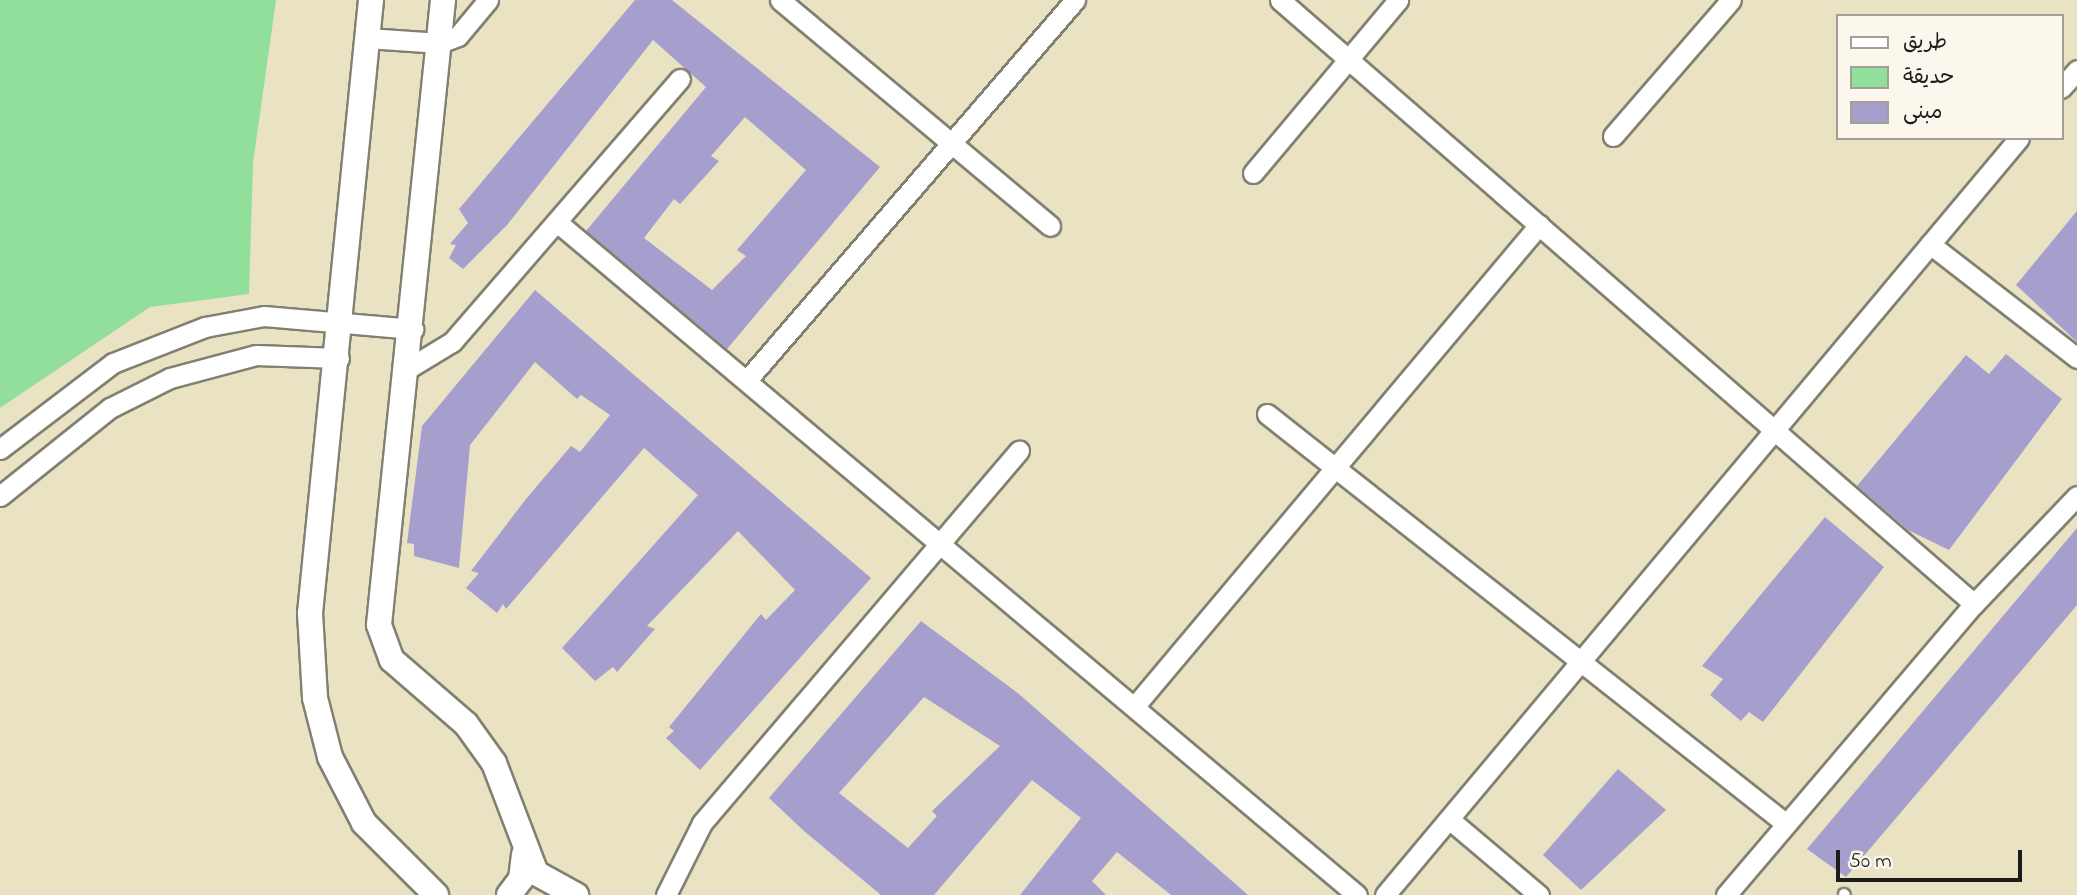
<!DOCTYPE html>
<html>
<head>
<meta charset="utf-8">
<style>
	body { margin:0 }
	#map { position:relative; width:2077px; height:895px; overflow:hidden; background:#e9e3c3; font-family:"Indie Flower","Playpen Sans Arabic",sans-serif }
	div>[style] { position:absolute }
	.green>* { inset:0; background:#92df9c }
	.building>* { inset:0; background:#a69ecd }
	.roads { filter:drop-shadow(2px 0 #828070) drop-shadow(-2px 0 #828070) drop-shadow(0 2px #828070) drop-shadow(0 -2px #828070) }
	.service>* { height:10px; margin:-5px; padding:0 5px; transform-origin:5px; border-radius:5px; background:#fff }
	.minor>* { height:19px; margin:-9.5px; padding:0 9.5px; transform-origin:9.5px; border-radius:9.5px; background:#fff }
	.tertiary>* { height:24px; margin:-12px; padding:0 12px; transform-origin:12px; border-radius:12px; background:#fff }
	span { translate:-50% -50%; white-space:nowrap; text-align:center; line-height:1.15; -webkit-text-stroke:5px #fbf7ec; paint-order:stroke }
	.legend { position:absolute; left:1836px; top:14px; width:228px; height:126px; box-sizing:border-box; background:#fbf7ec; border:2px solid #a29f99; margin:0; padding:9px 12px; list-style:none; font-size:21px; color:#1c1c1c }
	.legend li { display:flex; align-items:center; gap:14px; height:35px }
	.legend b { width:35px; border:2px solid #a29f99 }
	.scale { position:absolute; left:1836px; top:850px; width:186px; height:32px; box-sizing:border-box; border:4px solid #1c1c1c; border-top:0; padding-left:9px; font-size:21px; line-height:24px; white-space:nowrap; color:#1c1c1c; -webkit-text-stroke:5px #fbf7ec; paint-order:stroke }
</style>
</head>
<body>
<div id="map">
	<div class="green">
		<div style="clip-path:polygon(0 0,276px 0,253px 163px,249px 294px,150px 307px,0 408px)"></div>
	</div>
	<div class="building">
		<div style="clip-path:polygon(evenodd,635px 0,672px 0,880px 167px,727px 349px,586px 231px,706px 87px,653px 40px,507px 225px,463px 269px,449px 258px,456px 245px,450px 244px,468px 223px,459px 209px,635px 0,745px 117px,806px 170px,737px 250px,746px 256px,712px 290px,644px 238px,674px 199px,680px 204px,719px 161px,711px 156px,745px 117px)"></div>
		<div style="clip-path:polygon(2077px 211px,2077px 342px,2016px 285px)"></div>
		<div style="clip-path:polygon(535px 290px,871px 578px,700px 770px,666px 738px,674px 731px,669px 727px,761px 614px,766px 620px,795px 590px,738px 531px,647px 626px,655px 629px,617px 672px,613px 667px,595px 681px,562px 648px,698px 495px,644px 448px,506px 609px,503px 604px,497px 613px,466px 588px,479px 573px,471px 571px,526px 499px,571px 446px,580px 452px,610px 415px,581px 395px,577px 399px,535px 362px,470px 445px,459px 568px,414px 556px,414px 544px,407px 543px,422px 426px)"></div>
		<div style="clip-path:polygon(2006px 354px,2062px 399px,1949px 550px,1908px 530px,1857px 486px,1966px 355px,1989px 374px)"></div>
		<div style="clip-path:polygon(1825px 517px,1884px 567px,1763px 722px,1749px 712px,1741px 721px,1710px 695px,1723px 679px,1702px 666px)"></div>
		<div style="clip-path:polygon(2077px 528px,2077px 605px,1846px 877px,1807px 849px)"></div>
		<div style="clip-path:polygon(evenodd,921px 621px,1019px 694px,1248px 895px,1171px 895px,1117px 852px,1092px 881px,1106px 895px,1020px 895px,1081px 818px,1032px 780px,934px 895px,881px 895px,804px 831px,769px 798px,921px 621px,924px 697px,1000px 746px,932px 811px,937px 816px,908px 848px,839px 793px,924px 697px)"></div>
		<div style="clip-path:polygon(1618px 769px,1666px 810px,1581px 890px,1543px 855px)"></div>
	</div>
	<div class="roads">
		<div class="service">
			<div style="left:1844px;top:894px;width:1px;rotate:45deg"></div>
		</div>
		<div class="minor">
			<div style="left:780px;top:0;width:352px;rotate:39.9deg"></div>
			<div style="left:1280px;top:0;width:920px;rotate:41.03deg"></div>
			<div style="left:367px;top:38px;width:73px;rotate:3.9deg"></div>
			<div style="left:440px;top:43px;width:19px;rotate:-21deg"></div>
			<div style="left:458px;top:36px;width:47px;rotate:-50.2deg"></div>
			<div style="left:2061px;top:88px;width:24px;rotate:-48deg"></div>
			<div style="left:1613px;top:136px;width:180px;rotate:-49.1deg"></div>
			<div style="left:1253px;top:173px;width:226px;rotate:-50deg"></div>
			<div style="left:557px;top:222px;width:1045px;rotate:40.07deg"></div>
			<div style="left:1930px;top:244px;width:186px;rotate:37.8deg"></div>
			<div style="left:409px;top:368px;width:50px;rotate:-31.2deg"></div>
			<div style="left:452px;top:342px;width:348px;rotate:-49.1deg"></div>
			<div style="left:747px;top:380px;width:502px;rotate:-49.2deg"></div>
			<div style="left:1267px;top:414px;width:660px;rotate:38.29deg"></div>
			<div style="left:0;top:449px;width:142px;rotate:-37.3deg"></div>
			<div style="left:113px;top:363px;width:99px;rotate:-21.4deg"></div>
			<div style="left:205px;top:327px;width:60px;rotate:-10.6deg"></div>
			<div style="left:264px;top:316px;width:150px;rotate:5deg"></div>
			<div style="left:0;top:496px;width:141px;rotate:-38.7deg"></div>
			<div style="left:110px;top:408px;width:67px;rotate:-26.6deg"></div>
			<div style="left:170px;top:378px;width:89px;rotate:-15deg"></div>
			<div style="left:256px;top:355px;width:83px;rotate:2.1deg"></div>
			<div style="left:1134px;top:707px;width:630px;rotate:-49.96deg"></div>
			<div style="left:1449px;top:819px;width:118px;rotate:40.2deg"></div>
			<div style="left:666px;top:895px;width:80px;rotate:-63.4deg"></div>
			<div style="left:702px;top:823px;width:489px;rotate:-49.6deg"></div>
			<div style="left:1385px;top:895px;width:987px;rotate:-50.05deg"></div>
			<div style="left:1726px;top:895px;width:382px;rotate:-49.6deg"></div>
			<div style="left:1974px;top:604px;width:149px;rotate:-46.4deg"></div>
		</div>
		<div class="tertiary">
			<div style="left:371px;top:0;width:616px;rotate:95.68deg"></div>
			<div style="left:310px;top:613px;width:85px;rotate:86.6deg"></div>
			<div style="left:315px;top:698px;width:61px;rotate:75.7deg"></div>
			<div style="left:330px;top:757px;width:74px;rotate:62.7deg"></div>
			<div style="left:364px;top:823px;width:102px;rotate:45deg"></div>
			<div style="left:443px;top:0;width:628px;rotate:95.85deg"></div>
			<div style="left:379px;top:625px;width:37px;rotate:70deg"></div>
			<div style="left:392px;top:660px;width:98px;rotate:40.9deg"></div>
			<div style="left:466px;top:724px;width:48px;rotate:54.3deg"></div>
			<div style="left:494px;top:763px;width:118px;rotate:69.1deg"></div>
			<div style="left:536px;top:873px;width:46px;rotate:28.8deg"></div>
			<div style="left:509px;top:895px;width:20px;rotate:-53deg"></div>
			<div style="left:521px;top:879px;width:25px;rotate:-83deg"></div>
		</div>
	</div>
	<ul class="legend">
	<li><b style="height:9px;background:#fff"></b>طريق</li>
	<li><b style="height:19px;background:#92df9c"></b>حديقة</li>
	<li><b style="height:19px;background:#a69ecd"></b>مبنى</li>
	</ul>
	<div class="scale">50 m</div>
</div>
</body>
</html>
